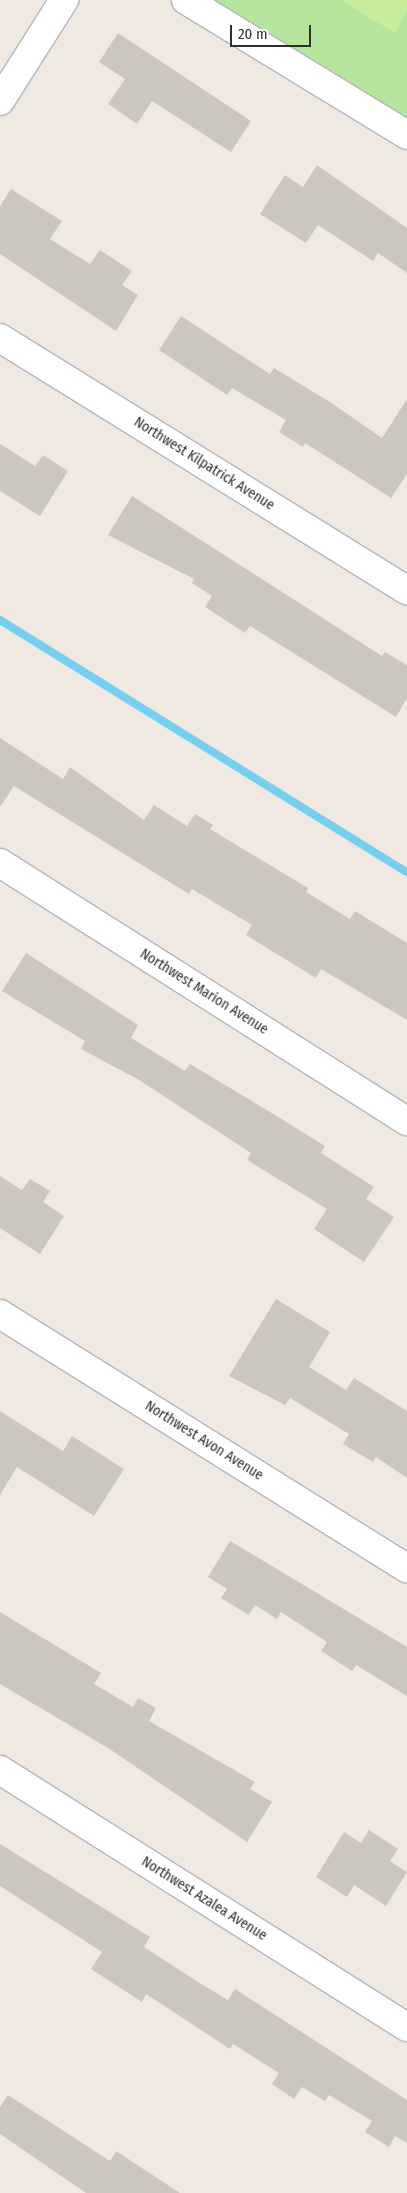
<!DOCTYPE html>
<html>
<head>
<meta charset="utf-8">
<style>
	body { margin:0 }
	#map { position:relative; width:407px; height:2193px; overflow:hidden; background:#efe9e1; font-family:"Fira Sans Condensed",sans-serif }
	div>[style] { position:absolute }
	.green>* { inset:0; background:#b6e59e }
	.pitch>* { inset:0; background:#c9ec9a }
	.stream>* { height:8px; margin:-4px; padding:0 4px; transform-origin:4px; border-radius:4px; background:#75cff0 }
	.building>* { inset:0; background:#cbc7bf }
	.roads { filter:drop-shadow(1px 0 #b4b7c1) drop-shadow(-1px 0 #b4b7c1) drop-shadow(0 1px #b4b7c1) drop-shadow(0 -1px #b4b7c1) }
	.minor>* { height:28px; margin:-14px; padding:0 14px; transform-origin:14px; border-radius:14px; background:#fff }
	span { translate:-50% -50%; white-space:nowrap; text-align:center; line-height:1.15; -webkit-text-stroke:5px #fff; paint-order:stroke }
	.street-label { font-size:14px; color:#2e2e2e }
	.scale { position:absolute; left:230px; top:25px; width:81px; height:22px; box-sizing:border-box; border:2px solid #2e2e2e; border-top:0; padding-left:6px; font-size:15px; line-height:18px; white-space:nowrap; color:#2e2e2e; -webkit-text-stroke:4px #fff; paint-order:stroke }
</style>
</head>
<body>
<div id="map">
	<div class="green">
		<div style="clip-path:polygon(207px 0,407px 0,407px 123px)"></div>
	</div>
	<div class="pitch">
		<div style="clip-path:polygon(341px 0,407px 0,407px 11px,395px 33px)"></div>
	</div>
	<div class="stream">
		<div style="left:0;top:620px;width:479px;rotate:31.8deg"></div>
	</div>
	<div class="building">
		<div style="clip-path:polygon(118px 33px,251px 121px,231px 152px,152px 101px,137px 124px,108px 104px,125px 79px,99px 62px)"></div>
		<div style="clip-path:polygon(317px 165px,407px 228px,407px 273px,378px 253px,373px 261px,318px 225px,306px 243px,260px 214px,285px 175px,303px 187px)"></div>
		<div style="clip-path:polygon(11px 189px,62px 221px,50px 239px,90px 264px,100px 250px,132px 271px,122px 285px,138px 295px,116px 331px,0 254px,0 206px)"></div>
		<div style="clip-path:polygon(181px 316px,270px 374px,274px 368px,330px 402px,382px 438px,407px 399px,407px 474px,391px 498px,305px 443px,303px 447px,279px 432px,286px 420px,232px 388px,227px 395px,159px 350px)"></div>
		<div style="clip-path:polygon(0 444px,35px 466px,43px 455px,68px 471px,40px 516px,0 491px)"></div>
		<div style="clip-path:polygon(132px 496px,382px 656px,385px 652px,407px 665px,407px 698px,396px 717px,250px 626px,245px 633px,205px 607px,212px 596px,192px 583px,194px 579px,108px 535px)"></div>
		<div style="clip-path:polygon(0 738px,63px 779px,70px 767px,144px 820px,154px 805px,187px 826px,195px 814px,213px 825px,210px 829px,308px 888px,306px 892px,350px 919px,355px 911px,407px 943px,407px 1020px,321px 969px,316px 978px,246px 935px,252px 925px,192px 889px,189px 894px,14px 786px,0 807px)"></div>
		<div style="clip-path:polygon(26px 953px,138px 1025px,131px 1038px,185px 1071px,190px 1064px,275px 1115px,325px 1146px,321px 1153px,374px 1187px,366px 1199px,394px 1217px,364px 1262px,314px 1229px,327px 1209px,247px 1160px,251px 1153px,139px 1080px,81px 1049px,85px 1041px,2px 991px)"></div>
		<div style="clip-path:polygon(0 1176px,22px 1190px,30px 1179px,50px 1191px,43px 1202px,64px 1216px,40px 1254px,0 1228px)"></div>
		<div style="clip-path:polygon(276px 1299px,330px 1332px,309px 1367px,346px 1390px,354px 1378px,407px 1411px,407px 1478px,376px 1457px,373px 1462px,343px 1444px,349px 1434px,290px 1398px,285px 1405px,229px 1376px)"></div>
		<div style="clip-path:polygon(0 1411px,63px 1451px,72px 1436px,124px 1469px,94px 1516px,17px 1467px,0 1495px)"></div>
		<div style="clip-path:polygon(230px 1541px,407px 1647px,407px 1696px,356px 1665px,352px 1671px,321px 1651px,327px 1642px,281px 1612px,277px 1619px,255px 1605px,249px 1615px,221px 1598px,227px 1589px,208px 1577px)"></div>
		<div style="clip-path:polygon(0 1612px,101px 1673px,94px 1684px,133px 1707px,138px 1698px,156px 1708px,149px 1721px,255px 1782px,250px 1789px,272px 1802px,247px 1842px,108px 1748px,0 1684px)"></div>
		<div style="clip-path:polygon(369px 1830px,398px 1849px,390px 1861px,407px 1872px,386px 1906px,354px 1885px,347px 1897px,316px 1877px,344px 1832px,361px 1843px)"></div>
		<div style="clip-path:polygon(0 1844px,150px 1937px,144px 1947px,198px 1982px,228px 2000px,235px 1989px,407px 2100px,407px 2143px,395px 2136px,389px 2147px,365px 2132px,372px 2121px,329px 2095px,325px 2101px,302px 2087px,294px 2099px,272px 2084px,279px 2073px,233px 2044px,230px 2049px,146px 1994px,142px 2002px,91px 1969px,102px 1952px,0 1886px)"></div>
		<div style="clip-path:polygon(8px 2095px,110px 2161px,116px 2151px,180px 2193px,86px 2193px,0 2134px,0 2107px)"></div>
	</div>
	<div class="roads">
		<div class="minor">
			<div style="left:186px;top:0;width:259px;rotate:31.4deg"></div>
			<div style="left:0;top:101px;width:120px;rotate:-57.6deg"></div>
			<div style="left:0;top:338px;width:479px;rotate:31.8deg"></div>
			<div style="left:0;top:863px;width:482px;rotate:32.4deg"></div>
			<div style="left:0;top:1314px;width:480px;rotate:32deg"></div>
			<div style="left:0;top:1770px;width:481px;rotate:32.3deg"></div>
		</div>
	</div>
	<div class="street-label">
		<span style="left:204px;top:464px;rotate:32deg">Northwest Kilpatrick Avenue</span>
		<span style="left:204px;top:992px;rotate:32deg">Northwest Marion Avenue</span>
		<span style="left:204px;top:1441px;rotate:32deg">Northwest Avon Avenue</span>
		<span style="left:204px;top:1899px;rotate:32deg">Northwest Azalea Avenue</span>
	</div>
	<div class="scale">20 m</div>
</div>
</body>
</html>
